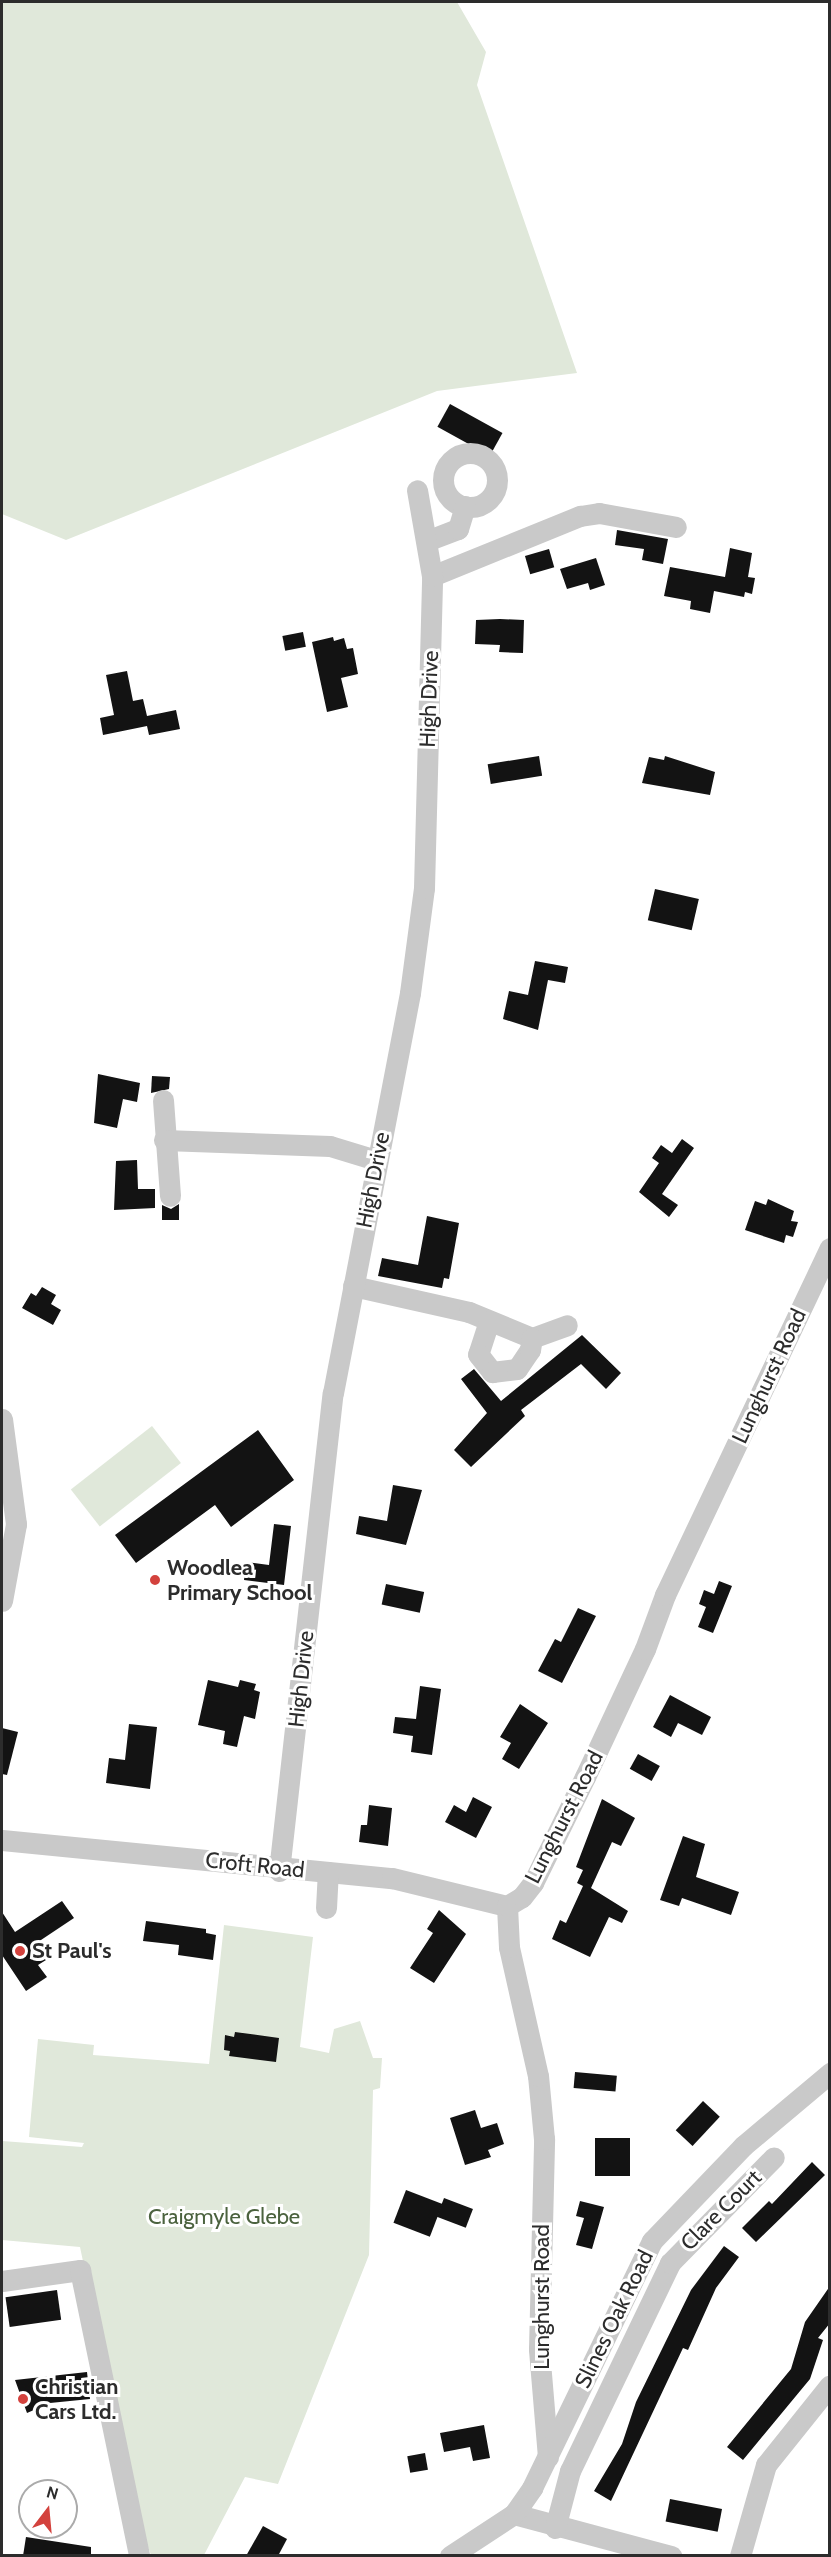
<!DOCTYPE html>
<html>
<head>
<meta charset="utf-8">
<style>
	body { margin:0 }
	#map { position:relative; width:831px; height:2557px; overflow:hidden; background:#fff; font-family:Cabin,sans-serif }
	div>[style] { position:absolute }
	.green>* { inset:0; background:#e0e8da; transform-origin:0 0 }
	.building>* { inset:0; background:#131313; transform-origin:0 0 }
	.minor>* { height:21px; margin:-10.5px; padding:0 10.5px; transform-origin:10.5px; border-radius:10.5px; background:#c9c9c9 }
	.minor>.ring { margin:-10.5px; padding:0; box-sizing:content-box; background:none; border:21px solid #c9c9c9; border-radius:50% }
	.dots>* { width:16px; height:16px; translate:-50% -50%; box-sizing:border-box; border:3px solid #fff; border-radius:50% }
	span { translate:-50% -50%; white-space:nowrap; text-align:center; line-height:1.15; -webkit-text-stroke:6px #fff; paint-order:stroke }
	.street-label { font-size:22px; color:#2c2c2c }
	.poi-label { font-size:22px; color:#2c2c2c; font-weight:700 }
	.left { translate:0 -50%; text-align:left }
	.park-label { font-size:22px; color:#4b623e }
	.frame { position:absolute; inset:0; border:3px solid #2c2c2c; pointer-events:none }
	.north { position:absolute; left:18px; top:2479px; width:60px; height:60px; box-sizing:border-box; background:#fff; border:2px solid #ababab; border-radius:50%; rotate:16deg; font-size:16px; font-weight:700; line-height:24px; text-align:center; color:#2c2c2c }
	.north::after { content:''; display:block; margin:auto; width:21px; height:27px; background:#d3423d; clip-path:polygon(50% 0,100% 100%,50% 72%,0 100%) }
</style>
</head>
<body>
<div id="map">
	<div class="green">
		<div style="clip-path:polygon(2px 2px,457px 2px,486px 52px,477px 85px,577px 373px,437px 391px,66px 540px,2px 514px)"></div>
		<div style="left:152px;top:1426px;width:47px;height:103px;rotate:52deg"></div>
		<div style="clip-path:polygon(224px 1925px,313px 1937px,300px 2047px,329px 2053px,334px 2029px,360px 2021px,373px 2058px,382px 2058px,380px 2088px,373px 2090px,369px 2255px,278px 2484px,245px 2477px,204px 2555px,151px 2555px,136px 2515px,80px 2247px,2px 2240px,2px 2141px,82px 2147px,84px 2143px,29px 2137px,38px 2039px,94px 2045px,93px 2055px,209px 2064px)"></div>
	</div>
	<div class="building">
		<div style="left:450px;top:404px;width:60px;height:26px;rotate:29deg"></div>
		<div style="clip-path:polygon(617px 530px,668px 539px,663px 564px,642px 560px,644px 549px,615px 545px)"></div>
		<div style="clip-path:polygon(730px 548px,752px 553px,748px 577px,755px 578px,752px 594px,745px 592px,744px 597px,714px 591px,710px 613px,690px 609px,691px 601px,664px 596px,670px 567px,725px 577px)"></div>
		<div style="left:549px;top:549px;width:19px;height:25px;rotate:74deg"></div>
		<div style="clip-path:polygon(596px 558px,605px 585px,590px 590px,588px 583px,567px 589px,560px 569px)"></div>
		<div style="clip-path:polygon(500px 619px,524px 620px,523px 653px,499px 652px,500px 645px,475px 644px,476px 620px)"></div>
		<div style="left:303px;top:632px;width:15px;height:21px;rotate:79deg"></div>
		<div style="clip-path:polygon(333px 637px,334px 641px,344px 638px,347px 649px,353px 648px,358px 674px,341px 678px,348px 707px,327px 712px,312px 642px)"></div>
		<div style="clip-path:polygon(127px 671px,133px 701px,143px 699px,147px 716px,176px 710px,180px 729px,149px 735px,147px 726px,103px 735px,100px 718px,114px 715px,106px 675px)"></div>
		<div style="left:539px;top:756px;width:20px;height:52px;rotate:81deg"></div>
		<div style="clip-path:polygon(665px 756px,715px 772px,710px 795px,642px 783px,649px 757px,664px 760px)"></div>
		<div style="left:655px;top:889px;width:45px;height:32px;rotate:13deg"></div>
		<div style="clip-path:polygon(535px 961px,568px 967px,565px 983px,548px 980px,538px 1030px,503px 1019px,509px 991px,528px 995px)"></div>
		<div style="clip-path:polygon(98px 1074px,140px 1083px,137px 1102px,123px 1099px,117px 1128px,94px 1123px)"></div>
		<div style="clip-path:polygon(152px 1076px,170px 1077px,169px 1089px,151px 1093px)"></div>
		<div style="clip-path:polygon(682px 1139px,694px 1148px,662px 1194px,678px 1205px,669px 1217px,639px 1192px,659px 1163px,652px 1158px,661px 1145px,672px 1153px)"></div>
		<div style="clip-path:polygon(137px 1160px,138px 1189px,155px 1189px,155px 1208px,114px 1210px,116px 1161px)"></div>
		<div style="clip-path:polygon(768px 1199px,794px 1211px,791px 1221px,798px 1222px,793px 1237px,786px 1235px,784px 1243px,745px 1230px,755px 1201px,766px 1205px)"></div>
		<div style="clip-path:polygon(179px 1204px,179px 1220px,162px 1220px,162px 1205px,171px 1209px)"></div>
		<div style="clip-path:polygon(427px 1216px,459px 1223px,449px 1279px,444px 1278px,442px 1288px,378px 1276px,382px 1258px,418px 1265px)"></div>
		<div style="clip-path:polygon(42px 1287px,56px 1295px,51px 1304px,61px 1310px,53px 1325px,22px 1308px,31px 1293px,36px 1296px)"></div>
		<div style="clip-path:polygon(582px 1335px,621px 1373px,606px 1389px,581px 1364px,521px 1410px,525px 1416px,471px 1467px,454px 1450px,487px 1413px,461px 1379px,474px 1369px,501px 1401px)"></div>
		<div style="clip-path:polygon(258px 1430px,294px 1480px,231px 1527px,215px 1505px,136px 1563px,115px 1535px)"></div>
		<div style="clip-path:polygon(393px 1485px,422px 1490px,406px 1545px,356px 1534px,359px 1516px,387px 1521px)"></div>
		<div style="clip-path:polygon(274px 1524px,291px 1526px,284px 1585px,244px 1580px,246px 1562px,269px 1565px)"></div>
		<div style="clip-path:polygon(719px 1581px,732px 1586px,713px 1633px,698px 1627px,706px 1607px,699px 1604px,704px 1590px,714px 1594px)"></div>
		<div style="left:386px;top:1584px;width:39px;height:21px;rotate:12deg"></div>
		<div style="clip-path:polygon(578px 1608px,596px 1616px,562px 1683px,538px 1671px,555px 1639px,561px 1642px)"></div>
		<div style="clip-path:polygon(208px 1680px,238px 1687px,240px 1680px,256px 1684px,254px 1690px,260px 1692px,255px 1719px,244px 1716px,237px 1747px,223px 1744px,225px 1731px,198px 1725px)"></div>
		<div style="clip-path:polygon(420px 1686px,441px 1689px,432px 1755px,411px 1752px,413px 1736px,393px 1733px,395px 1717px,416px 1719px)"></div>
		<div style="clip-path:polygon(670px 1695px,711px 1717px,702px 1735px,678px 1723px,671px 1737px,653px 1727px)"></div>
		<div style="clip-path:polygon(520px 1704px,548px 1723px,519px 1769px,502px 1759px,511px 1743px,500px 1737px)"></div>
		<div style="clip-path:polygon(129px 1724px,157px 1727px,150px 1789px,106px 1783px,109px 1758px,125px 1760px)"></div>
		<div style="clip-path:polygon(2px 1728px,18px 1732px,7px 1775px,2px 1774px)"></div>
		<div style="left:638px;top:1754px;width:25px;height:17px;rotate:29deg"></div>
		<div style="clip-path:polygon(473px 1797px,492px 1807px,476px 1838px,445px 1822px,454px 1805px,466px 1812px)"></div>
		<div style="clip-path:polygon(602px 1799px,635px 1818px,621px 1846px,612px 1842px,591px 1888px,628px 1911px,622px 1923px,609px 1917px,590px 1957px,552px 1939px,560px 1920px,566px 1923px,583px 1886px,577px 1883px,583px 1870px,576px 1867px)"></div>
		<div style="clip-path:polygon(369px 1805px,392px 1808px,388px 1846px,359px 1842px,361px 1825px,367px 1825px)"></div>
		<div style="clip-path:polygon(683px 1836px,705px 1844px,696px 1877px,739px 1892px,731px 1915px,682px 1898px,679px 1906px,660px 1900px)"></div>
		<div style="clip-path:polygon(62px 1901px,74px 1918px,35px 1944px,46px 1960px,38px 1965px,47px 1977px,26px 1991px,2px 1955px,2px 1912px,15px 1932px)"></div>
		<div style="clip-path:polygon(439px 1910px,466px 1934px,434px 1983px,410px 1968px,433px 1933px,427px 1929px)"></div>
		<div style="clip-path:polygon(146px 1921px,206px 1929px,206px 1933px,216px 1935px,213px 1960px,178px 1955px,179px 1945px,143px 1941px)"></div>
		<div style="clip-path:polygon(235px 2032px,279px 2038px,276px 2062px,229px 2056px,230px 2051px,224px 2050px,225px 2035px,234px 2037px)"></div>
		<div style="left:575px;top:2072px;width:42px;height:16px;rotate:5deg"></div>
		<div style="left:703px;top:2101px;width:23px;height:40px;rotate:43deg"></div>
		<div style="clip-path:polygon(475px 2110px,481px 2128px,497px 2123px,504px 2144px,488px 2150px,491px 2157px,465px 2165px,450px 2118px)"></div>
		<div style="left:595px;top:2138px;width:35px;height:38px"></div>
		<div style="clip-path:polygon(812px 2162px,825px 2175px,756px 2242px,742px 2228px,769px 2201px,772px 2204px)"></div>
		<div style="left:406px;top:2190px;width:39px;height:35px;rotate:21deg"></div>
		<div style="left:444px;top:2198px;width:31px;height:20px;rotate:21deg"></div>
		<div style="clip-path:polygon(580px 2201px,604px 2207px,592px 2249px,576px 2245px,584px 2218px,576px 2216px)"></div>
		<div style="clip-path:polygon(724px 2246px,739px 2257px,716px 2288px,688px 2350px,683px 2348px,611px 2501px,594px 2491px,622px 2444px,636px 2402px,691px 2290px)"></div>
		<div style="clip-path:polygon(830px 2286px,830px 2323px,818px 2338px,823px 2340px,810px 2379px,743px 2460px,727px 2447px,791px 2369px,805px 2322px)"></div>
		<div style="left:57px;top:2290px;width:30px;height:52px;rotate:82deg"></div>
		<div style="clip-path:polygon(87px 2372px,90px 2399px,50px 2403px,27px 2413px,15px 2380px)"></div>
		<div style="clip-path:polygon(484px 2425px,490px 2458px,473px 2461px,470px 2447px,444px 2452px,440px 2433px)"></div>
		<div style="left:425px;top:2453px;width:17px;height:18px;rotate:80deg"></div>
		<div style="left:670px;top:2499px;width:53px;height:23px;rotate:11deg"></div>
		<div style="clip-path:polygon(263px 2526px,287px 2539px,278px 2556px,246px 2556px)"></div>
		<div style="clip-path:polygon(26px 2537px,91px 2547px,91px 2556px,23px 2556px)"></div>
	</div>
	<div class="minor">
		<div class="ring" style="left:443px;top:453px;width:33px;height:33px"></div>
		<div style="left:429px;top:540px;width:31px;rotate:-21deg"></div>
		<div style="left:458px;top:529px;width:24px;rotate:-73deg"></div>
		<div style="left:432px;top:576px;width:160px;rotate:-22.1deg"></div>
		<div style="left:580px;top:516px;width:19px;rotate:-9deg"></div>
		<div style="left:599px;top:513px;width:78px;rotate:10.3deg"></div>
		<div style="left:163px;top:1100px;width:96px;rotate:85.8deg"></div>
		<div style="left:164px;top:1140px;width:166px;rotate:2.1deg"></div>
		<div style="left:330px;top:1146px;width:48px;rotate:16.9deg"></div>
		<div style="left:353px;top:1286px;width:119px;rotate:12.6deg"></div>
		<div style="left:469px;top:1312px;width:68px;rotate:22.4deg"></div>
		<div style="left:532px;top:1338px;width:37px;rotate:-20deg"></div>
		<div style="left:489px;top:1321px;width:35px;rotate:108deg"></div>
		<div style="left:478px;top:1354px;width:23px;rotate:52deg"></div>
		<div style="left:492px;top:1372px;width:25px;rotate:-7deg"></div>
		<div style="left:517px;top:1369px;width:23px;rotate:-56deg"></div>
		<div style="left:530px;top:1350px;width:12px;rotate:-81deg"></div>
		<div style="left:2px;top:1419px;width:106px;rotate:82.4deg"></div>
		<div style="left:16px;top:1524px;width:78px;rotate:100.3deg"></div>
		<div style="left:2px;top:1840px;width:392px;rotate:5.6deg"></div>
		<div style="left:392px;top:1878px;width:118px;rotate:13.7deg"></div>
		<div style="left:279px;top:1871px;width:481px;rotate:-83.6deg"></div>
		<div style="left:333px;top:1393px;width:407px;rotate:-79.1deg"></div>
		<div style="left:410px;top:993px;width:106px;rotate:-82.4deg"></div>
		<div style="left:424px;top:888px;width:312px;rotate:-88.5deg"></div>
		<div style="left:432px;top:576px;width:87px;rotate:-99.9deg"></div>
		<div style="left:326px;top:1908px;width:36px;rotate:-87deg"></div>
		<div style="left:2px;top:2281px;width:79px;rotate:-8deg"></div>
		<div style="left:80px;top:2270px;width:292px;rotate:78.3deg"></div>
		<div style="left:548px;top:2457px;width:108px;rotate:-94.8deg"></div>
		<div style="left:539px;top:2349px;width:210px;rotate:-88.6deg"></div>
		<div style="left:544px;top:2139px;width:63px;rotate:-95.4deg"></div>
		<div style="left:538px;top:2076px;width:132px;rotate:-102.7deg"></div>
		<div style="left:509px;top:1947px;width:41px;rotate:-92.8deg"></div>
		<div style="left:507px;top:1906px;width:17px;rotate:-31deg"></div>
		<div style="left:522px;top:1897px;width:18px;rotate:-52deg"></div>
		<div style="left:533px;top:1883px;width:118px;rotate:-63.9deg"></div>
		<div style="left:585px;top:1777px;width:141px;rotate:-64.9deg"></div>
		<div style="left:645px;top:1649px;width:58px;rotate:-69.7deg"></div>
		<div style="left:665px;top:1595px;width:384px;rotate:-64.6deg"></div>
		<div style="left:514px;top:2514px;width:163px;rotate:15deg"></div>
		<div style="left:555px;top:2528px;width:59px;rotate:-75.3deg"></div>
		<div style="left:570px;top:2471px;width:231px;rotate:-64.3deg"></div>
		<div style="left:670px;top:2263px;width:148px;rotate:-45.5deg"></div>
		<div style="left:450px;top:2556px;width:77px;rotate:-33.3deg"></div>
		<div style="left:514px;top:2514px;width:32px;rotate:-55deg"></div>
		<div style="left:532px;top:2488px;width:275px;rotate:-64.1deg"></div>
		<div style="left:652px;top:2241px;width:132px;rotate:-46.2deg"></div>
		<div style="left:743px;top:2146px;width:114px;rotate:-40deg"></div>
		<div style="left:740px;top:2556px;width:95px;rotate:-74.1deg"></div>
		<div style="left:766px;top:2465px;width:102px;rotate:-51.3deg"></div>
	</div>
	<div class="dots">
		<div style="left:155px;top:1580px;background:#d3423d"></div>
		<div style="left:20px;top:1951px;background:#d3423d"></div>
		<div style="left:23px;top:2399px;background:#d3423d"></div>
	</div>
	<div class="street-label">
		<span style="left:429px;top:699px;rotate:-88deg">High Drive</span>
		<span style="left:373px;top:1180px;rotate:-79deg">High Drive</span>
		<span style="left:769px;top:1376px;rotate:-65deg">Lunghurst Road</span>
		<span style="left:301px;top:1679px;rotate:-84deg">High Drive</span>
		<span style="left:564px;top:1817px;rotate:-63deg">Lunghurst Road</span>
		<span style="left:255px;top:1865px;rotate:6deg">Croft Road</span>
		<span style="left:721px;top:2210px;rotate:-45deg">Clare Court</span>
		<span style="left:542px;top:2297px;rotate:-90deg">Lunghurst Road</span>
		<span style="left:614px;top:2319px;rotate:-64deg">Slines Oak Road</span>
	</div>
	<div class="poi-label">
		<span class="left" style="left:167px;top:1580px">Woodlea<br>Primary School</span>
		<span class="left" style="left:32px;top:1951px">St Paul's</span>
		<span class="left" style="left:35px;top:2399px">Christian<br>Cars Ltd.</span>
	</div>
	<div class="park-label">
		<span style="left:224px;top:2217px">Craigmyle Glebe</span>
	</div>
	<div class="frame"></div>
	<div class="north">N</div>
</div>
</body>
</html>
